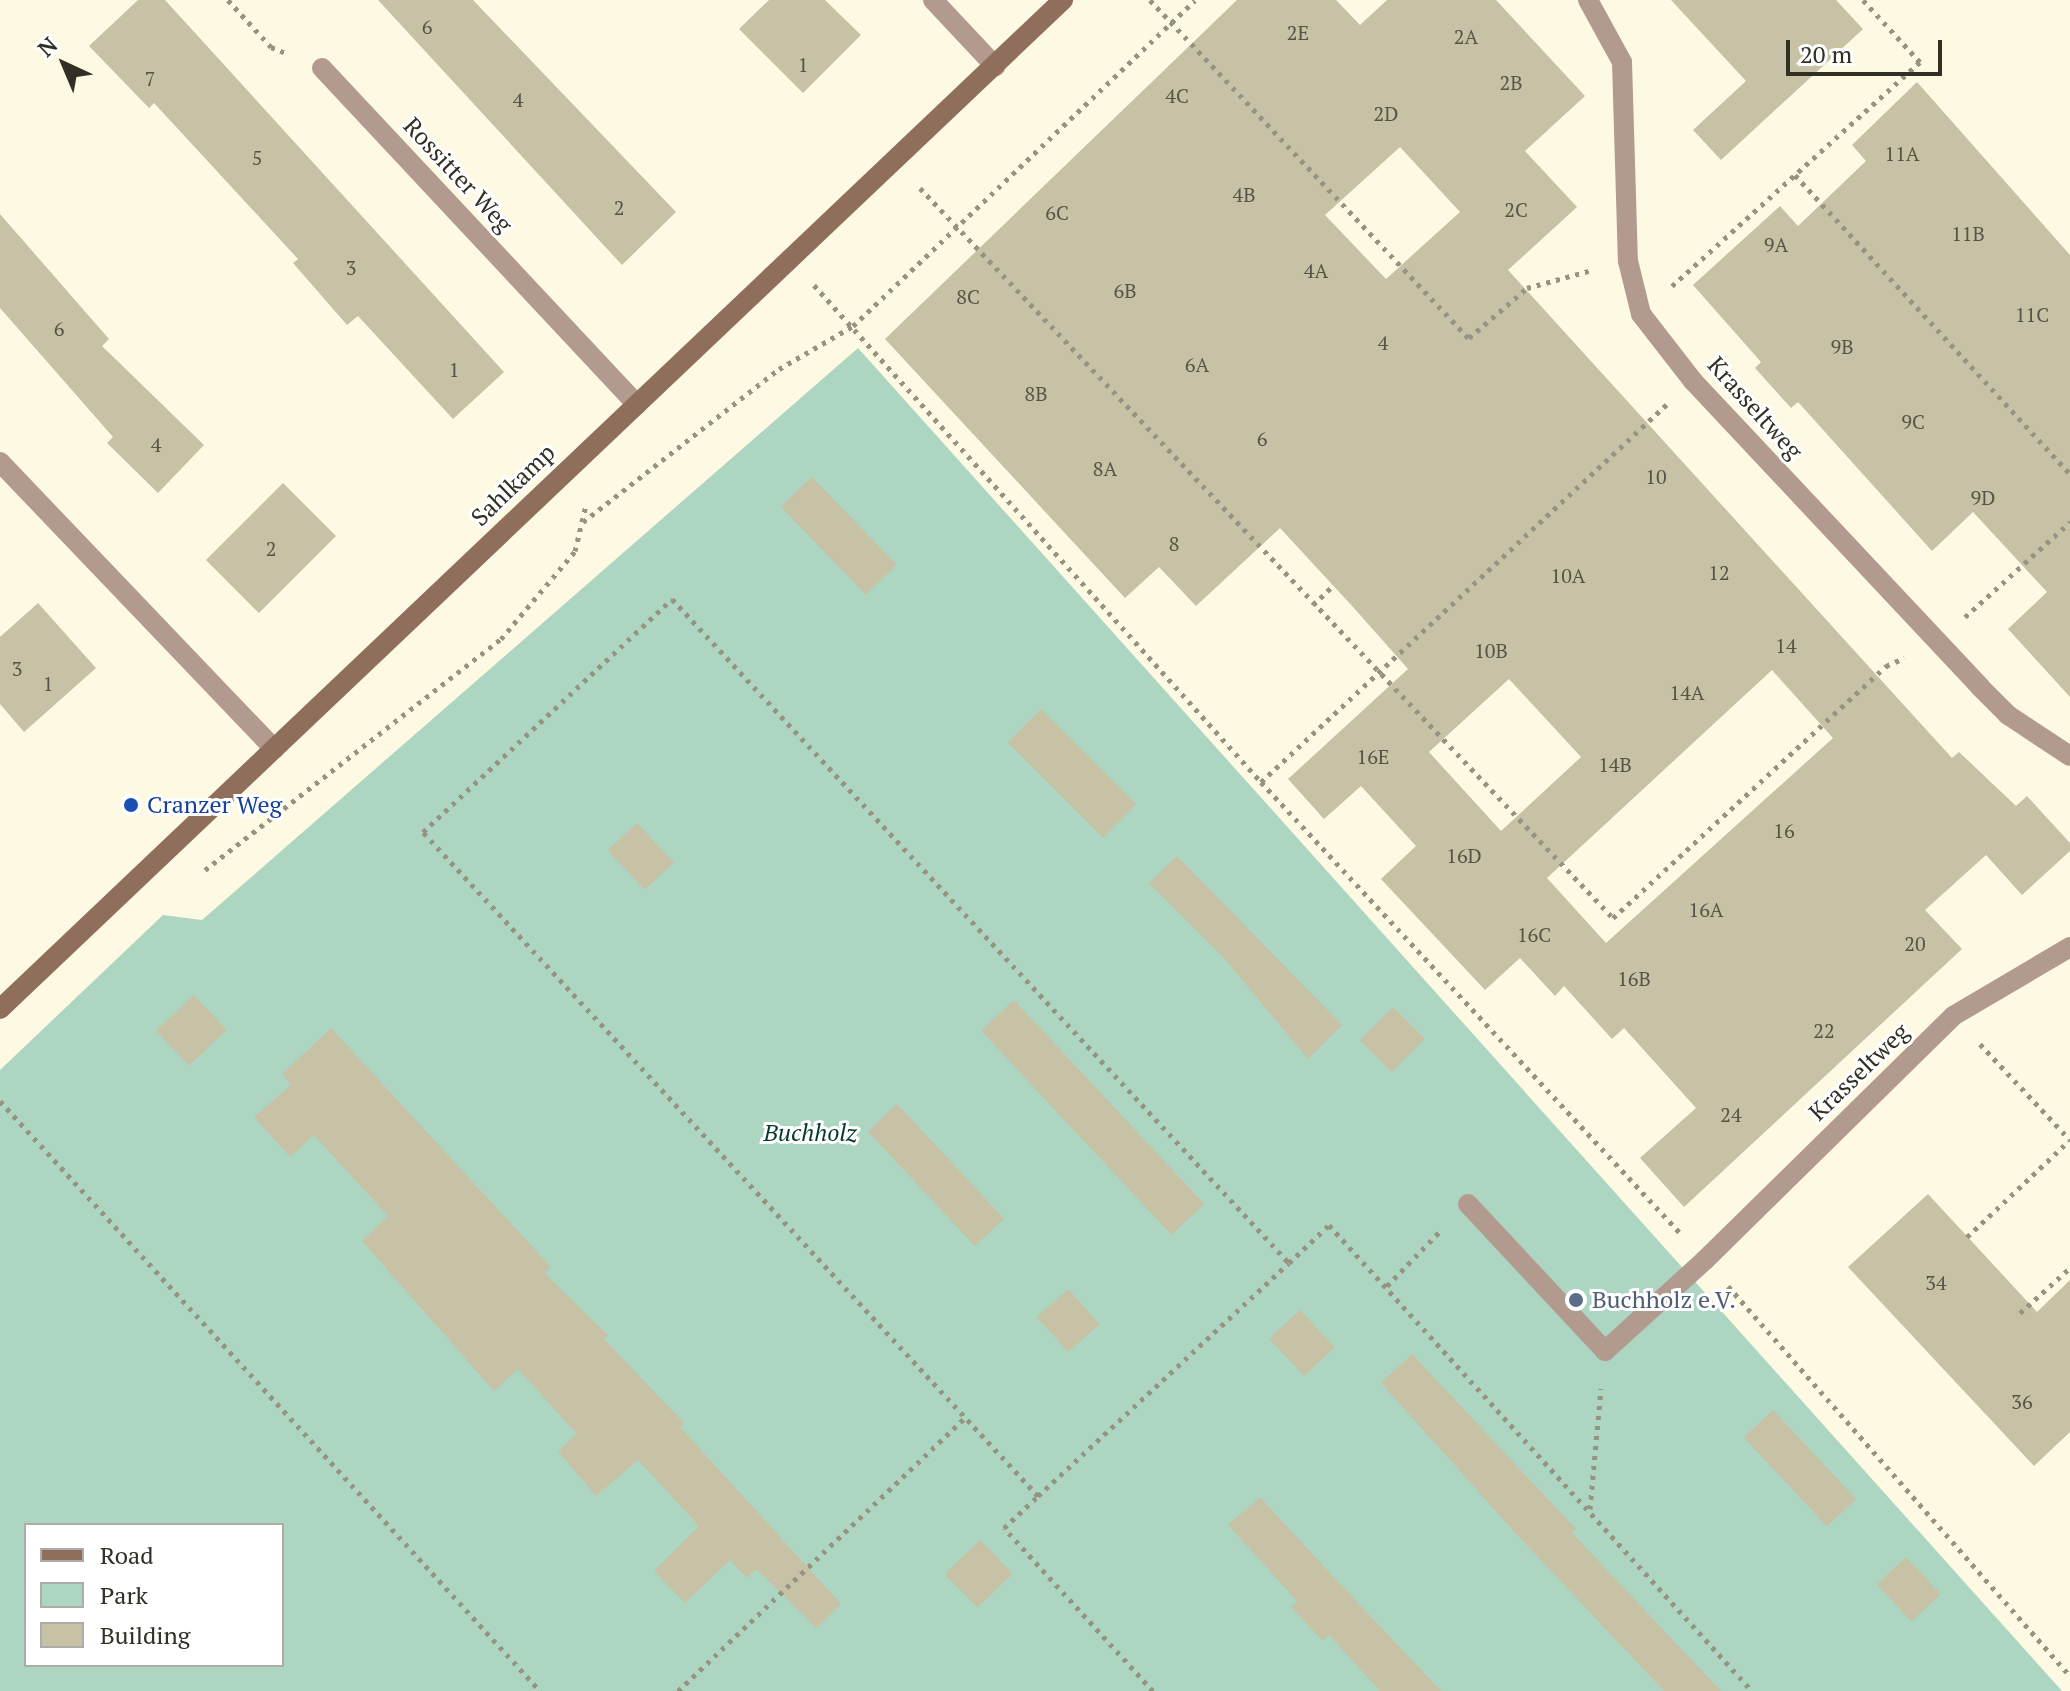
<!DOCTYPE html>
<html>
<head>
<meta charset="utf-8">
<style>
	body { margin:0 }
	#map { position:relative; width:2070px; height:1691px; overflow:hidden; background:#fef9e3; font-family:"PT Serif",serif }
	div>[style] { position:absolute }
	.green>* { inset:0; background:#add6c2 }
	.building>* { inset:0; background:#c7c1a6; transform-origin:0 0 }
	.path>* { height:5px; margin-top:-2.5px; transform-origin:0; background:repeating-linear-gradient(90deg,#969382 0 4px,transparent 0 10px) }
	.lane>* { height:20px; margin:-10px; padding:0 10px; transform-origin:10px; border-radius:10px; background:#b29a8e }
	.street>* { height:20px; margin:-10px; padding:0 10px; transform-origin:10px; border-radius:10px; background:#b29a8e }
	.secondary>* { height:20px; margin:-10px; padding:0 10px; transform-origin:10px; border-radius:10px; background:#8f6e5c }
	.dots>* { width:22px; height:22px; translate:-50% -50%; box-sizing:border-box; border:4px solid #fff; border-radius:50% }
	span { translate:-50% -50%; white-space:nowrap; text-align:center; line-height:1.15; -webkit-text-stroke:6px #fff; paint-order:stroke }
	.number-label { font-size:20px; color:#575445 }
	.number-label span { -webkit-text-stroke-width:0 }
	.street-label { font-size:24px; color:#323025 }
	.transit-label { font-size:24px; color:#164399 }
	.left { translate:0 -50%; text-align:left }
	.park-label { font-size:24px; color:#063a28; font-style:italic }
	.service-label { font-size:24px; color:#4e5e75 }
	.legend { position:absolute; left:24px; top:1523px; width:260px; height:144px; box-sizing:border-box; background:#fff; border:2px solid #adaca8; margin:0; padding:10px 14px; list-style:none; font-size:24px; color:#323025 }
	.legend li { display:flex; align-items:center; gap:16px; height:40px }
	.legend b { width:40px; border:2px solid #adaca8 }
	.north { position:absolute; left:24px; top:24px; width:80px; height:80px; -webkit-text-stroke:6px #fff; paint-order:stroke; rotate:316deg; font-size:22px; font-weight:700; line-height:32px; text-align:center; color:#323025 }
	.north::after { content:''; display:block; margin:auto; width:28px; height:36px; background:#323025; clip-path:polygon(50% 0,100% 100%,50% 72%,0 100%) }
	.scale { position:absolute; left:1786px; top:40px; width:156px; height:36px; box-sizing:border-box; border:4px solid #323025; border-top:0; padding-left:10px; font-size:24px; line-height:28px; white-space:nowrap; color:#323025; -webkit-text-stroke:6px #fff; paint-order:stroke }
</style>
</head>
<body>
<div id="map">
	<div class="green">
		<div style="clip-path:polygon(evenodd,858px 348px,2062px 1691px,0 1691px,0 1070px,163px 915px,202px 920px,858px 348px,26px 1525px,282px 1525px,282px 1665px,26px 1665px,26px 1525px)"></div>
	</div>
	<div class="building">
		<div style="clip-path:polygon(138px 0,165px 0,504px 372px,453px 419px,358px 316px,347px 325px,293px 263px,298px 259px,154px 103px,149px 108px,89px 46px)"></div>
		<div style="clip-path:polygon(378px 0,473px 0,676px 212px,622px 265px)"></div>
		<div style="clip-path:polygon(769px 0,825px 0,861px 35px,803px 93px,739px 29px)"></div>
		<div style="clip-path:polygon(evenodd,1237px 0,1336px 0,1360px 25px,1387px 0,1496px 0,1585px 96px,1525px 151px,1577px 207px,1508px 270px,1952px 758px,1959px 752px,2016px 806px,2027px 796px,2070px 843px,2070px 851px,2022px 895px,1986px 855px,1925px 910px,1962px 949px,1684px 1207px,1640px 1158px,1696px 1108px,1624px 1028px,1612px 1039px,1564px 986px,1555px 996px,1520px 958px,1485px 990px,1381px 879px,1416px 846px,1361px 786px,1324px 819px,1288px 779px,1408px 669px,1353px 607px,1280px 528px,1196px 606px,1159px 567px,1125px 598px,885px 339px,1237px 0,1400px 147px,1460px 212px,1386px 279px,1325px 215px,1400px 147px,1237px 0,1772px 670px,1833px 738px,1606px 943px,1547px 878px,1772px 670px,1237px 0,1509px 679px,1581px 757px,1501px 831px,1429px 752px,1509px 679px)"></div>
		<div style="clip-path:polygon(1671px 0,1836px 0,1863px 29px,1721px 160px,1693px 130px,1746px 81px)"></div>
		<div style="clip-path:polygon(1917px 82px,2070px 255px,2070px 697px,2008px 629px,2047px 592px,1973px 512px,1932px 551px,1798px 402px,1791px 408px,1755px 368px,1761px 362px,1693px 285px,1780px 206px,1798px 226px,1866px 161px,1852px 145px)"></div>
		<div style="clip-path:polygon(0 214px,109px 339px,102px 346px,204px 445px,158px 493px,107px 443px,113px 437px,0 308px)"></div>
		<div style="left:812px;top:477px;width:122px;height:43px;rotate:46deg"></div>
		<div style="left:283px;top:483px;width:75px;height:109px;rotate:45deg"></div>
		<div style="clip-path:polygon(38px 603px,96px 668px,24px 732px,0 704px,0 637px)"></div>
		<div style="left:1041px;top:709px;width:135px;height:47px;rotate:45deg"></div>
		<div style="left:637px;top:823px;width:54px;height:40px;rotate:47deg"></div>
		<div style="clip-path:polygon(1177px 856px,1342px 1025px,1308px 1059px,1223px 957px,1149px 883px)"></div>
		<div style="left:194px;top:995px;width:48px;height:52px;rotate:47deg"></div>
		<div style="left:1014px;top:1000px;width:279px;height:45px;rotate:47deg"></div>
		<div style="left:1393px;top:1007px;width:45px;height:47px;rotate:45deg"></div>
		<div style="clip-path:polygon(331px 1028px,551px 1267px,545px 1274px,608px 1335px,604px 1339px,684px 1423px,680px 1427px,841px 1604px,817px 1628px,756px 1569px,747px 1578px,730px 1560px,685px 1603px,654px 1571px,699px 1526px,638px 1460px,596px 1496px,558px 1451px,577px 1434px,518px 1369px,494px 1391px,362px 1241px,388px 1216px,314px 1135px,290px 1157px,254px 1117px,291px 1085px,282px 1074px)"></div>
		<div style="left:897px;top:1104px;width:157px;height:40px;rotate:47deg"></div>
		<div style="clip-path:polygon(1928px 1194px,2037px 1312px,2070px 1280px,2070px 1432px,2034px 1466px,1848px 1267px)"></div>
		<div style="left:1068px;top:1289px;width:47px;height:42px;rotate:48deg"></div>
		<div style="left:1300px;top:1310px;width:51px;height:42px;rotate:47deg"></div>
		<div style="clip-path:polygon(1412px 1354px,1576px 1529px,1572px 1533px,1721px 1691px,1664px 1691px,1518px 1536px,1381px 1383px)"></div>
		<div style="left:1773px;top:1410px;width:122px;height:40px;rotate:47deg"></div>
		<div style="clip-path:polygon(1260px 1497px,1328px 1571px,1441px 1691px,1380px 1691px,1329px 1635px,1323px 1641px,1291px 1607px,1297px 1601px,1228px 1525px)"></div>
		<div style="left:980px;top:1540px;width:47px;height:49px;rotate:46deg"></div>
		<div style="left:1906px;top:1557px;width:51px;height:40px;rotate:47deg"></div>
	</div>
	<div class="path">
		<div style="left:228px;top:0;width:64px;rotate:47.5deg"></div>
		<div style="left:271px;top:47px;width:18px;rotate:22deg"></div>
		<div style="left:1150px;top:0;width:465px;rotate:46.7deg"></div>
		<div style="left:1469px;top:338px;width:77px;rotate:-40.8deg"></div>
		<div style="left:1527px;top:288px;width:67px;rotate:-15.5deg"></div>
		<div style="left:1795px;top:175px;width:406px;rotate:47.4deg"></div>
		<div style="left:920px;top:188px;width:1007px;rotate:46.49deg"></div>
		<div style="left:1613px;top:918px;width:372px;rotate:-42.7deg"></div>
		<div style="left:1886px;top:666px;width:20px;rotate:-24deg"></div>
		<div style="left:814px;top:285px;width:668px;rotate:48.03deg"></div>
		<div style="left:1261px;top:782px;width:617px;rotate:47.1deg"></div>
		<div style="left:1672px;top:286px;width:334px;rotate:-42.1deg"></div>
		<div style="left:1920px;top:62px;width:84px;rotate:-132.6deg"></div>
		<div style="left:583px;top:522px;width:249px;rotate:-38deg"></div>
		<div style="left:779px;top:369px;width:86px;rotate:-30.2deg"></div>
		<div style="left:853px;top:326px;width:472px;rotate:-43.6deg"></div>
		<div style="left:1313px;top:605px;width:28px;rotate:-44deg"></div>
		<div style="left:1965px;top:617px;width:142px;rotate:-42.1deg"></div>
		<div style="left:1261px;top:782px;width:555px;rotate:-42.95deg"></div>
		<div style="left:205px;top:870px;width:375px;rotate:-38deg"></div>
		<div style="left:501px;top:639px;width:115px;rotate:-49.9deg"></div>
		<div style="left:575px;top:551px;width:47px;rotate:-76.6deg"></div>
		<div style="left:1980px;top:1044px;width:132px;rotate:46.8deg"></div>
		<div style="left:0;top:1101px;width:800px;rotate:47.53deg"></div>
		<div style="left:1967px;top:1237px;width:141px;rotate:-43.3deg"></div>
		<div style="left:1387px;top:1286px;width:79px;rotate:-46deg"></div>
		<div style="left:1728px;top:1286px;width:519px;rotate:48.75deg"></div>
		<div style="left:2020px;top:1313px;width:67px;rotate:-42deg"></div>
		<div style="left:1038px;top:1496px;width:342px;rotate:-42.9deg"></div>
		<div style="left:1590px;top:1509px;width:121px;rotate:-84.8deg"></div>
		<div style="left:678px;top:1691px;width:395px;rotate:-43.6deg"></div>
		<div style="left:1153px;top:1691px;width:221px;rotate:-132.4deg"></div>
		<div style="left:1004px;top:1528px;width:47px;rotate:-43.3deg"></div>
		<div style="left:1038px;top:1496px;width:905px;rotate:-132.81deg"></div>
		<div style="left:423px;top:832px;width:341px;rotate:-43.1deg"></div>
		<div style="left:672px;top:599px;width:906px;rotate:47.1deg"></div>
		<div style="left:1289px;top:1263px;width:55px;rotate:-43.5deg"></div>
		<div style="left:1329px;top:1225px;width:629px;rotate:47.77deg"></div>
	</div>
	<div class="lane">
		<div style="left:1468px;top:1204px;width:201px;rotate:47deg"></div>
		<div style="left:1605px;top:1351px;width:135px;rotate:-42.3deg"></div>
	</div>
	<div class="street">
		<div style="left:933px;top:0;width:91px;rotate:46.8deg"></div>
		<div style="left:1588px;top:0;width:71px;rotate:61.3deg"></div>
		<div style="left:1622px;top:62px;width:199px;rotate:88.3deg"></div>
		<div style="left:1628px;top:261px;width:55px;rotate:76.2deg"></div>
		<div style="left:1641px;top:314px;width:85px;rotate:52.2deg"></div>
		<div style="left:1693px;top:381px;width:420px;rotate:46.8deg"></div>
		<div style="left:1980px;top:687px;width:40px;rotate:45deg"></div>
		<div style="left:2008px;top:715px;width:74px;rotate:33.5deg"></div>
		<div style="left:322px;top:68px;width:461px;rotate:46.9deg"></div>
		<div style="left:0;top:462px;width:397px;rotate:46.3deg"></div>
		<div style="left:1705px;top:1260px;width:348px;rotate:-44.5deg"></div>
		<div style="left:1953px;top:1016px;width:136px;rotate:-30.5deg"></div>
	</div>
	<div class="secondary">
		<div style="left:0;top:1009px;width:1466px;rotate:-43.51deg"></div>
	</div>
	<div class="dots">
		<div style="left:131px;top:805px;background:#1a4fb4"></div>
		<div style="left:1576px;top:1300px;background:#5c6f8a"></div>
	</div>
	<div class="number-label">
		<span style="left:427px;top:26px">6</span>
		<span style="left:1298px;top:32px">2E</span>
		<span style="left:1466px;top:36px">2A</span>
		<span style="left:803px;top:64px">1</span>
		<span style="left:150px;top:78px">7</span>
		<span style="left:1511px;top:82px">2B</span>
		<span style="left:1177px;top:95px">4C</span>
		<span style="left:518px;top:99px">4</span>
		<span style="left:1386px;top:113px">2D</span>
		<span style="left:1902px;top:153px">11A</span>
		<span style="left:257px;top:157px">5</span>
		<span style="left:1244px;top:194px">4B</span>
		<span style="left:619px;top:207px">2</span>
		<span style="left:1516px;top:209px">2C</span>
		<span style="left:1057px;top:212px">6C</span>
		<span style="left:1968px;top:233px">11B</span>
		<span style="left:1776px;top:244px">9A</span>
		<span style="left:351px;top:267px">3</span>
		<span style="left:1316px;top:270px">4A</span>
		<span style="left:1125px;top:290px">6B</span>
		<span style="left:968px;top:296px">8C</span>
		<span style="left:2032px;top:314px">11C</span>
		<span style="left:59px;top:328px">6</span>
		<span style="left:1383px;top:342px">4</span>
		<span style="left:1842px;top:346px">9B</span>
		<span style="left:1197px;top:364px">6A</span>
		<span style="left:454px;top:369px">1</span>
		<span style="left:1036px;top:393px">8B</span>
		<span style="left:1913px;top:421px">9C</span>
		<span style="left:1262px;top:438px">6</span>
		<span style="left:156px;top:444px">4</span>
		<span style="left:1105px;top:468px">8A</span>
		<span style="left:1656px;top:476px">10</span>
		<span style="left:1983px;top:497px">9D</span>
		<span style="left:1174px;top:543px">8</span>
		<span style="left:271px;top:548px">2</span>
		<span style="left:1719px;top:572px">12</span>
		<span style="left:1568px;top:575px">10A</span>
		<span style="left:1786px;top:645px">14</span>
		<span style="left:1491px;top:650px">10B</span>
		<span style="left:17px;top:668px">3</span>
		<span style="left:48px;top:683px">1</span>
		<span style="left:1687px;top:692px">14A</span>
		<span style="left:1373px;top:756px">16E</span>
		<span style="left:1615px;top:764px">14B</span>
		<span style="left:1784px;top:830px">16</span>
		<span style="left:1464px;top:855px">16D</span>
		<span style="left:1706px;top:909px">16A</span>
		<span style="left:1534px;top:934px">16C</span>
		<span style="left:1915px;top:943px">20</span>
		<span style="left:1634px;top:978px">16B</span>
		<span style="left:1824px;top:1030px">22</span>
		<span style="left:1731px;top:1114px">24</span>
		<span style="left:1936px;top:1282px">34</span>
		<span style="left:2022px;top:1401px">36</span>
	</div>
	<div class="street-label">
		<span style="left:458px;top:175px;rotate:47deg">Rossitter Weg</span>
		<span style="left:1755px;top:408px;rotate:48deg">Krasseltweg</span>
		<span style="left:513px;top:485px;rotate:-44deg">Sahlkamp</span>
		<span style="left:1859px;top:1072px;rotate:-44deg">Krasseltweg</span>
	</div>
	<div class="transit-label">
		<span class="left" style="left:147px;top:805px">Cranzer Weg</span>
	</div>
	<div class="park-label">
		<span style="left:810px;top:1133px">Buchholz</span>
	</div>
	<div class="service-label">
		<span class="left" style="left:1592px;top:1300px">Buchholz e.V.</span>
	</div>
	<ul class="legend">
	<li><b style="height:10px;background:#8f6e5c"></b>Road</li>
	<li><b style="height:22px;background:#add6c2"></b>Park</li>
	<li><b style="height:22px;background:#c7c1a6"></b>Building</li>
	</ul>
	<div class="north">N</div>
	<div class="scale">20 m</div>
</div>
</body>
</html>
